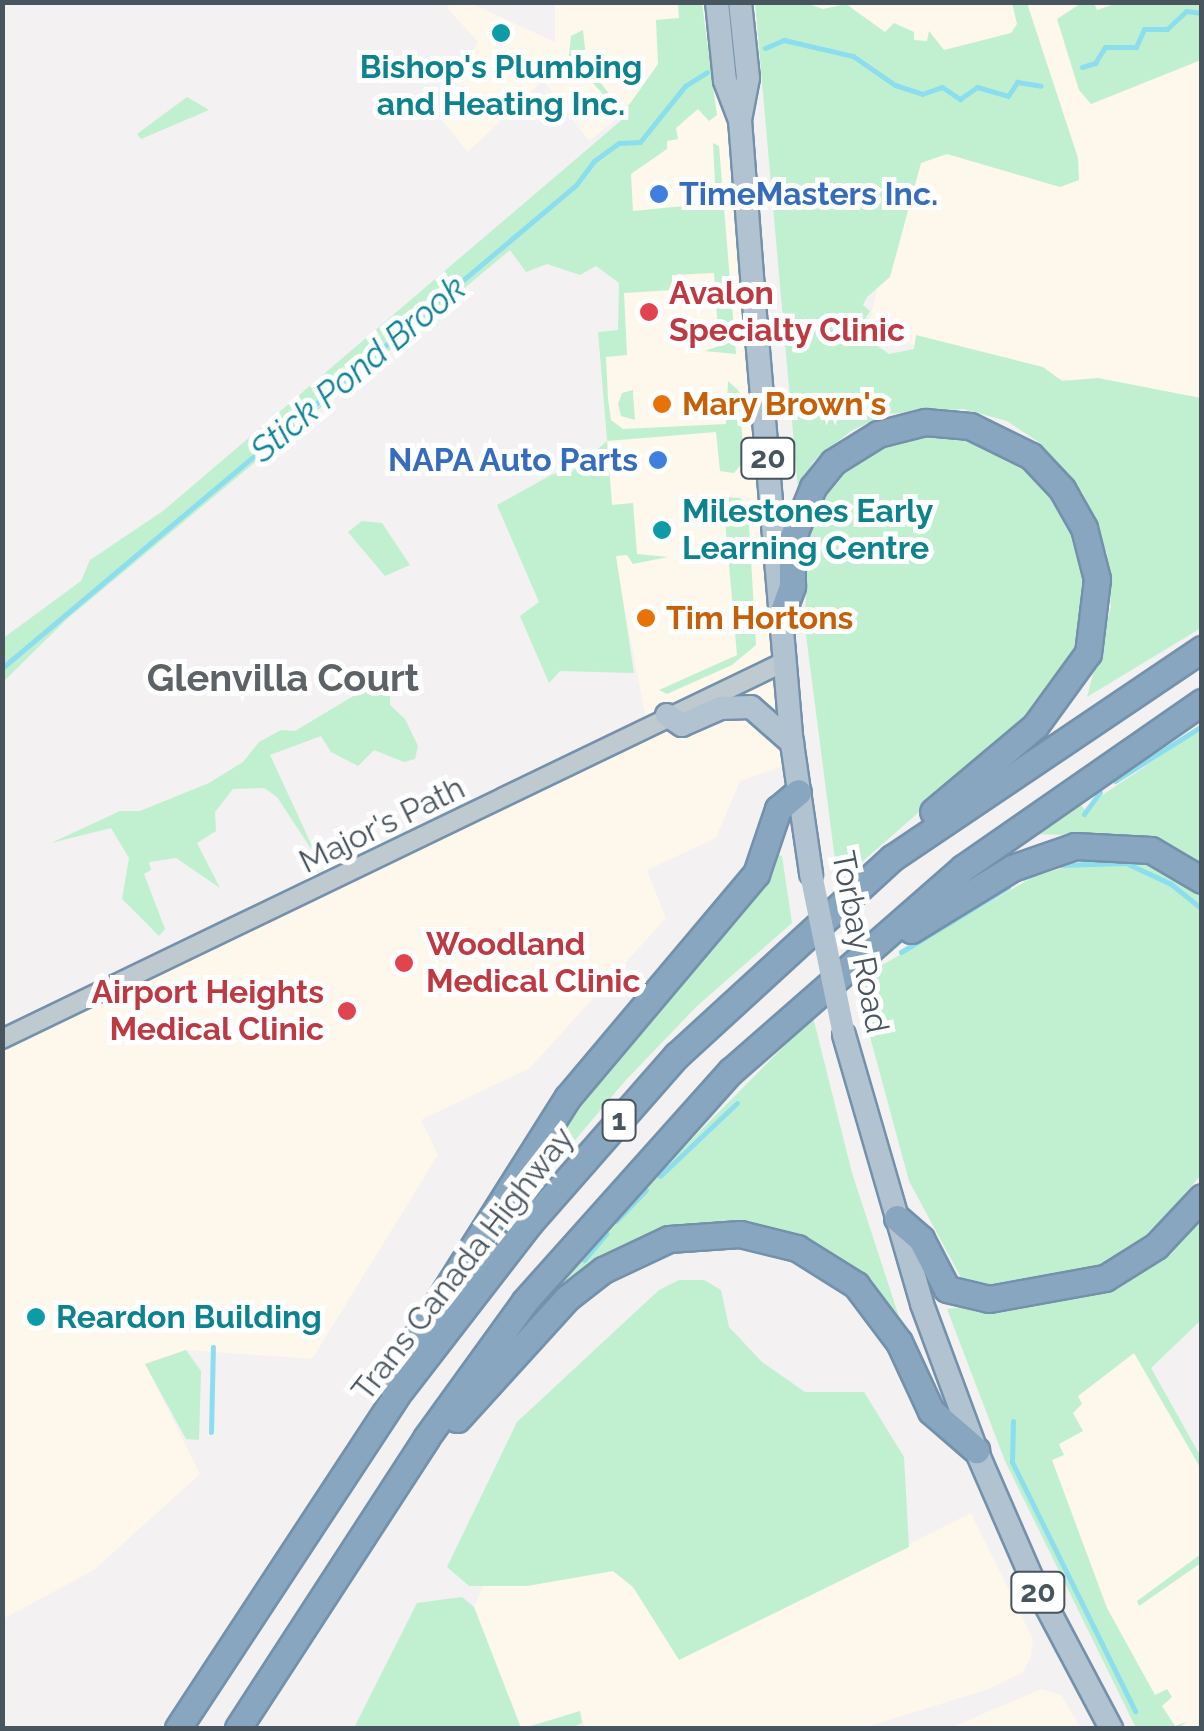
<!DOCTYPE html>
<html>
<head>
<meta charset="utf-8">
<style>
	body { margin:0 }
	#map { position:relative; width:1204px; height:1731px; overflow:hidden; background:#f3f1f1; font-family:Raleway,sans-serif }
	div>[style] { position:absolute }
	.commercial>* { inset:0; background:#fdf7ec }
	.green>* { inset:0; background:#c0f0d0 }
	.stream>* { height:5px; margin:-2.5px; padding:0 2.5px; transform-origin:2.5px; border-radius:2.5px; background:#8cdeee }
	.roads { filter:drop-shadow(2px 0 #7491ac) drop-shadow(-2px 0 #7491ac) drop-shadow(0 2px #7491ac) drop-shadow(0 -2px #7491ac) }
	.tertiary>* { height:18px; margin:-9px; padding:0 9px; transform-origin:9px; border-radius:9px; background:#bfc9d0 }
	.primary>* { height:22px; margin:-11px; padding:0 11px; transform-origin:11px; border-radius:11px; background:#b1c2d0 }
	.motorway>* { height:25px; margin:-12.5px; padding:0 12.5px; transform-origin:12.5px; border-radius:12.5px; background:#88a6c0 }
	.primary-bridge>* { height:22px; margin:-11px; padding:0 11px; transform-origin:11px; border-radius:11px; background:#b1c2d0 }
	.dots>* { width:28px; height:28px; translate:-50% -50%; box-sizing:border-box; border:5px solid #fff; border-radius:50% }
	span { translate:-50% -50%; white-space:nowrap; text-align:center; line-height:1.15; -webkit-text-stroke:10px #fff; paint-order:stroke }
	.shield-label span { padding:2px 8px; background:#fff; border:2px solid; border-radius:8px; -webkit-text-stroke-width:0 }
	.shield-label { font-size:30px; color:#48555f; font-weight:700 }
	.culture-label { font-size:32px; color:#0d838f; font-weight:700 }
	.left { translate:0 -50%; text-align:left }
	.shop-label { font-size:32px; color:#366cbe; font-weight:700 }
	.right { translate:-100% -50%; text-align:right }
	.health-label { font-size:32px; color:#be3a42; font-weight:700 }
	.food-label { font-size:32px; color:#c56008; font-weight:700 }
	.street-label { font-size:32px; color:#48555f }
	.water-label { font-size:35px; color:#0b8298; font-style:italic }
	.quarter-label { font-size:38px; color:#5d6266; font-weight:700 }
	.frame { position:absolute; inset:0; border:5px solid #48555f; pointer-events:none }
</style>
</head>
<body>
<div id="map">
	<div class="commercial">
		<div style="clip-path:polygon(452px 3px,470px 3px,555px 42px,555px 3px,1201px 3px,1201px 410px,866px 334px,915px 141px,748px 78px,795px 762px,740px 781px,716px 838px,647px 870px,666px 918px,530px 1068px,421px 1120px,438px 1155px,312px 1359px,186px 1350px,145px 1364px,200px 1474px,94px 1570px,3px 1619px,3px 1039px,647px 725px,617px 568px,598px 332px,619px 330px,625px 112px,589px 141px,543px 80px,468px 152px,440px 118px,478px 42px,447px 8px)"></div>
		<div style="clip-path:polygon(1138px 1350px,1201px 1456px,1201px 1728px,1136px 1728px,1050px 1488px,1051px 1456px,1078px 1396px)"></div>
		<div style="clip-path:polygon(971px 1513px,1033px 1639px,1031px 1657px,1023px 1672px,989px 1689px,863px 1728px,585px 1728px,580px 1711px,521px 1728px,474px 1607px,484px 1584px,527px 1586px,613px 1571px,633px 1587px,679px 1659px)"></div>
		<div style="clip-path:polygon(1041px 1689px,1061px 1695px,1081px 1728px,950px 1728px)"></div>
	</div>
	<div class="green">
		<div style="clip-path:polygon(1083px 2px,1094px 3px,1097px 10px,1118px 3px,1201px 3px,1201px 60px,1091px 104px,1079px 90px,1057px 19px)"></div>
		<div style="clip-path:polygon(678px 3px,702px 3px,717px 115px,709px 121px,698px 109px,676px 128px,678px 139px,667px 141px,667px 149px,631px 174px,633px 211px,716px 203px,713px 143px,719px 146px,736px 354px,705px 351px,719px 346px,714px 273px,672px 275px,672px 290px,624px 293px,627px 355px,606px 357px,608px 399px,611px 420px,623px 429px,726px 424px,728px 381px,739px 391px,744px 461px,734px 473px,720px 471px,716px 432px,607px 441px,612px 505px,633px 503px,637px 554px,668px 557px,633px 564px,627px 555px,616px 556px,634px 673px,560px 671px,549px 683px,520px 616px,539px 602px,497px 505px,553px 474px,571px 472px,607px 441px,598px 332px,618px 330px,619px 283px,596px 266px,580px 275px,547px 264px,526px 272px,510px 250px,67px 619px,3px 682px,2px 639px,81px 581px,90px 560px,163px 511px,624px 118px,569px 56px,571px 36px,583px 30px,587px 67px,619px 105px,629px 105px,658px 64px,656px 20px,679px 18px)"></div>
		<div style="clip-path:polygon(755px 3px,805px 3px,823px 9px,846px 4px,885px 32px,894px 23px,914px 32px,914px 40px,927px 41px,929px 31px,944px 50px,1011px 33px,1017px 24px,1012px 3px,1027px 3px,1078px 158px,1079px 180px,1060px 187px,947px 154px,921px 163px,890px 277px,867px 297px,863px 305px,870px 311px,857px 332px,889px 354px,914px 349px,916px 335px,1043px 367px,1062px 381px,1098px 378px,1201px 398px,1201px 628px,1087px 697px,1111px 607px,1107px 553px,1083px 493px,1040px 443px,1007px 421px,963px 409px,887px 414px,851px 431px,813px 462px,798px 489px)"></div>
		<div style="clip-path:polygon(187px 97px,209px 110px,141px 139px,137px 134px)"></div>
		<div style="clip-path:polygon(633px 390px,633px 393px,635px 420px,621px 416px,618px 404px,622px 393px)"></div>
		<div style="clip-path:polygon(929px 435px,985px 442px,1019px 458px,1068px 514px,1087px 570px,1084px 638px,1049px 698px,838px 883px,805px 627px,807px 535px,816px 508px,842px 473px,871px 450px)"></div>
		<div style="clip-path:polygon(723px 497px,740px 498px,748px 508px,756px 645px,732px 665px,667px 694px,659px 690px,737px 655px)"></div>
		<div style="clip-path:polygon(362px 521px,382px 523px,410px 565px,385px 576px,348px 532px)"></div>
		<div style="clip-path:polygon(375px 683px,390px 689px,390px 705px,405px 719px,418px 746px,415px 759px,404px 762px,374px 750px,358px 766px,331px 752px,321px 736px,270px 755px,319px 861px,277px 797px,264px 788px,233px 789px,215px 812px,216px 831px,197px 843px,220px 888px,176px 858px,149px 862px,151px 870px,144px 874px,165px 929px,159px 936px,122px 899px,129px 858px,111px 828px,51px 843px,120px 811px,140px 811px,209px 783px,243px 762px,259px 742px,281px 730px,295px 731px)"></div>
		<div style="clip-path:polygon(1201px 729px,1201px 870px,1133px 837px,1034px 834px,1079px 802px,1088px 814px,1101px 796px)"></div>
		<div style="clip-path:polygon(775px 854px,782px 856px,792px 923px,697px 1006px,625px 1081px,473px 1261px,571px 1109px)"></div>
		<div style="clip-path:polygon(1098px 857px,1162px 867px,1201px 893px,1201px 1175px,1147px 1238px,1117px 1257px,1084px 1273px,996px 1288px,965px 1285px,909px 1181px,855px 981px,1033px 877px)"></div>
		<div style="clip-path:polygon(813px 1017px,852px 1173px,905px 1335px,878px 1297px,726px 1225px,536px 1316px,609px 1223px)"></div>
		<div style="clip-path:polygon(1201px 1209px,1201px 1320px,1151px 1368px,1201px 1457px,1201px 1469px,1134px 1353px,1078px 1396px,1082px 1404px,1073px 1413px,1083px 1431px,1059px 1444px,1064px 1455px,1052px 1460px,1107px 1608px,1155px 1695px,1167px 1689px,1172px 1697px,1162px 1706px,1175px 1726px,1187px 1722px,1178px 1728px,1136px 1728px,1005px 1461px,947px 1309px,1077px 1293px)"></div>
		<div style="clip-path:polygon(679px 1280px,704px 1280px,721px 1290px,729px 1327px,762px 1362px,805px 1392px,864px 1392px,904px 1457px,909px 1547px,679px 1660px,633px 1587px,613px 1571px,527px 1586px,469px 1586px,447px 1567px,517px 1422px,659px 1290px)"></div>
		<div style="clip-path:polygon(186px 1350px,201px 1371px,199px 1440px,186px 1439px,145px 1364px)"></div>
		<div style="clip-path:polygon(1201px 1554px,1201px 1563px,1139px 1606px,1137px 1601px)"></div>
		<div style="clip-path:polygon(462px 1597px,474px 1607px,521px 1728px,354px 1728px,417px 1603px)"></div>
		<div style="clip-path:polygon(580px 1711px,582px 1723px,572px 1728px,525px 1728px)"></div>
	</div>
	<div class="stream">
		<div style="left:765px;top:48px;width:21px;rotate:-23deg"></div>
		<div style="left:784px;top:40px;width:71px;rotate:13.1deg"></div>
		<div style="left:853px;top:56px;width:51px;rotate:34.6deg"></div>
		<div style="left:895px;top:85px;width:28px;rotate:18deg"></div>
		<div style="left:922px;top:94px;width:21px;rotate:-19deg"></div>
		<div style="left:942px;top:87px;width:22px;rotate:34deg"></div>
		<div style="left:960px;top:99px;width:21px;rotate:-35deg"></div>
		<div style="left:977px;top:87px;width:32px;rotate:16deg"></div>
		<div style="left:1008px;top:96px;width:17px;rotate:-57deg"></div>
		<div style="left:1017px;top:82px;width:24px;rotate:9deg"></div>
		<div style="left:1082px;top:67px;width:14px;rotate:-17deg"></div>
		<div style="left:1095px;top:63px;width:19px;rotate:-58deg"></div>
		<div style="left:1105px;top:47px;width:31px"></div>
		<div style="left:1136px;top:47px;width:20px;rotate:-66deg"></div>
		<div style="left:1144px;top:29px;width:23px"></div>
		<div style="left:1167px;top:29px;width:26px;rotate:-43deg"></div>
		<div style="left:1186px;top:11px;width:16px;rotate:7deg"></div>
		<div style="left:2px;top:668px;width:750px;rotate:-40.08deg"></div>
		<div style="left:576px;top:185px;width:30px;rotate:-53deg"></div>
		<div style="left:594px;top:161px;width:31px;rotate:-36deg"></div>
		<div style="left:619px;top:143px;width:21px;rotate:-3deg"></div>
		<div style="left:640px;top:142px;width:72px;rotate:-51.2deg"></div>
		<div style="left:685px;top:86px;width:26px;rotate:-32deg"></div>
		<div style="left:1115px;top:781px;width:103px;rotate:-32.3deg"></div>
		<div style="left:1084px;top:814px;width:27px;rotate:-54deg"></div>
		<div style="left:1059px;top:865px;width:67px;rotate:-1.7deg"></div>
		<div style="left:1126px;top:863px;width:50px;rotate:25deg"></div>
		<div style="left:1171px;top:884px;width:40px;rotate:39deg"></div>
		<div style="left:1023px;top:878px;width:22px;rotate:-21deg"></div>
		<div style="left:901px;top:952px;width:125px;rotate:-31.3deg"></div>
		<div style="left:660px;top:1176px;width:106px;rotate:-43.5deg"></div>
		<div style="left:616px;top:1221px;width:43px;rotate:-45.9deg"></div>
		<div style="left:584px;top:1260px;width:35px;rotate:-50deg"></div>
		<div style="left:1013px;top:1421px;width:41px;rotate:91.4deg"></div>
		<div style="left:1012px;top:1462px;width:278px;rotate:63.7deg"></div>
		<div style="left:211px;top:1432px;width:85px;rotate:-88.7deg"></div>
	</div>
	<div class="roads">
		<div class="tertiary">
			<div style="left:2px;top:1039px;width:870px;rotate:-25.74deg"></div>
		</div>
		<div class="primary">
			<div style="left:717px;top:2px;width:79px;rotate:84.2deg"></div>
			<div style="left:725px;top:81px;width:42px;rotate:69deg"></div>
			<div style="left:740px;top:2px;width:76px;rotate:84deg"></div>
			<div style="left:748px;top:78px;width:43px;rotate:100.8deg"></div>
			<div style="left:740px;top:120px;width:184px;rotate:85.6deg"></div>
			<div style="left:754px;top:303px;width:442px;rotate:85.1deg"></div>
			<div style="left:792px;top:743px;width:132px;rotate:81.7deg"></div>
			<div style="left:667px;top:715px;width:18px;rotate:34deg"></div>
			<div style="left:682px;top:725px;width:43px;rotate:-23.6deg"></div>
			<div style="left:721px;top:708px;width:30px;rotate:-2deg"></div>
			<div style="left:751px;top:707px;width:55px;rotate:41.3deg"></div>
			<div style="left:844px;top:1035px;width:280px;rotate:73.8deg"></div>
			<div style="left:922px;top:1304px;width:156px;rotate:69.7deg"></div>
			<div style="left:976px;top:1450px;width:141px;rotate:66.5deg"></div>
			<div style="left:1032px;top:1579px;width:169px;rotate:62.1deg"></div>
		</div>
		<div class="motorway">
			<div style="left:783px;top:611px;width:27px;rotate:-70deg"></div>
			<div style="left:792px;top:586px;width:47px;rotate:-90deg"></div>
			<div style="left:792px;top:539px;width:56px;rotate:-68deg"></div>
			<div style="left:813px;top:487px;width:32px;rotate:-51deg"></div>
			<div style="left:833px;top:462px;width:53px;rotate:-31.9deg"></div>
			<div style="left:878px;top:434px;width:49px;rotate:-14.3deg"></div>
			<div style="left:925px;top:422px;width:45px;rotate:5.1deg"></div>
			<div style="left:970px;top:426px;width:68px;rotate:26.2deg"></div>
			<div style="left:1031px;top:456px;width:45px;rotate:46.8deg"></div>
			<div style="left:1062px;top:489px;width:45px;rotate:60.6deg"></div>
			<div style="left:1084px;top:528px;width:53px;rotate:75.7deg"></div>
			<div style="left:1097px;top:579px;width:75px;rotate:96.9deg"></div>
			<div style="left:1088px;top:653px;width:90px;rotate:126deg"></div>
			<div style="left:1035px;top:726px;width:133px;rotate:139.9deg"></div>
			<div style="left:911px;top:930px;width:119px;rotate:-31.5deg"></div>
			<div style="left:1012px;top:868px;width:67px;rotate:-19.2deg"></div>
			<div style="left:1075px;top:846px;width:76px;rotate:3deg"></div>
			<div style="left:1151px;top:850px;width:59px;rotate:30.5deg"></div>
			<div style="left:897px;top:1218px;width:32px;rotate:41deg"></div>
			<div style="left:921px;top:1239px;width:56px;rotate:62.5deg"></div>
			<div style="left:947px;top:1289px;width:43px;rotate:13.4deg"></div>
			<div style="left:989px;top:1299px;width:118px;rotate:-10.3deg"></div>
			<div style="left:1105px;top:1278px;width:60px;rotate:-32.1deg"></div>
			<div style="left:1156px;top:1246px;width:67px;rotate:-46.8deg"></div>
			<div style="left:387px;top:1383px;width:338px;rotate:-57.7deg"></div>
			<div style="left:568px;top:1097px;width:292px;rotate:-49.9deg"></div>
			<div style="left:756px;top:874px;width:69px;rotate:-71.3deg"></div>
			<div style="left:778px;top:809px;width:26px;rotate:-40deg"></div>
			<div style="left:457px;top:1419px;width:164px;rotate:-47.7deg"></div>
			<div style="left:567px;top:1298px;width:46px;rotate:-37.9deg"></div>
			<div style="left:603px;top:1270px;width:73px;rotate:-25.2deg"></div>
			<div style="left:669px;top:1239px;width:71px;rotate:-4deg"></div>
			<div style="left:740px;top:1234px;width:59px;rotate:13.8deg"></div>
			<div style="left:797px;top:1248px;width:70px;rotate:32.1deg"></div>
			<div style="left:856px;top:1285px;width:71px;rotate:53deg"></div>
			<div style="left:899px;top:1342px;width:76px;rotate:65.1deg"></div>
			<div style="left:931px;top:1411px;width:60px;rotate:40.9deg"></div>
			<div style="left:178px;top:1728px;width:406px;rotate:-56.7deg"></div>
			<div style="left:401px;top:1389px;width:212px;rotate:-52.3deg"></div>
			<div style="left:531px;top:1221px;width:221px;rotate:-48.7deg"></div>
			<div style="left:677px;top:1055px;width:292px;rotate:-42.5deg"></div>
			<div style="left:892px;top:858px;width:374px;rotate:-34deg"></div>
			<div style="left:238px;top:1728px;width:346px;rotate:-57deg"></div>
			<div style="left:426px;top:1438px;width:169px;rotate:-54.1deg"></div>
			<div style="left:525px;top:1301px;width:309px;rotate:-48.2deg"></div>
			<div style="left:731px;top:1071px;width:308px;rotate:-41.2deg"></div>
			<div style="left:963px;top:868px;width:291px;rotate:-34.8deg"></div>
		</div>
	</div>
	<div class="primary-bridge">
		<div style="left:811px;top:874px;width:164px;rotate:78.4deg"></div>
	</div>
	<div class="dots">
		<div style="left:501px;top:33px;background:#0f9aa8"></div>
		<div style="left:659px;top:194px;background:#3f7fe0"></div>
		<div style="left:649px;top:312px;background:#e0444e"></div>
		<div style="left:662px;top:404px;background:#e8710a"></div>
		<div style="left:658px;top:460px;background:#3f7fe0"></div>
		<div style="left:662px;top:530px;background:#0f9aa8"></div>
		<div style="left:646px;top:618px;background:#e8710a"></div>
		<div style="left:404px;top:963px;background:#e0444e"></div>
		<div style="left:347px;top:1011px;background:#e0444e"></div>
		<div style="left:36px;top:1317px;background:#0f9aa8"></div>
	</div>
	<div class="shield-label">
		<span style="left:768px;top:458px">20</span>
		<span style="left:619px;top:1120px">1</span>
		<span style="left:1038px;top:1592px">20</span>
	</div>
	<div class="culture-label">
		<span style="left:501px;top:86px">Bishop's Plumbing<br>and Heating Inc.</span>
		<span class="left" style="left:682px;top:530px">Milestones Early<br>Learning Centre</span>
		<span class="left" style="left:56px;top:1317px">Reardon Building</span>
	</div>
	<div class="shop-label">
		<span class="left" style="left:679px;top:194px">TimeMasters Inc.</span>
		<span class="right" style="left:638px;top:460px">NAPA Auto Parts</span>
	</div>
	<div class="health-label">
		<span class="left" style="left:669px;top:312px">Avalon<br>Specialty Clinic</span>
		<span class="left" style="left:426px;top:963px">Woodland<br>Medical Clinic</span>
		<span class="right" style="left:324px;top:1011px">Airport Heights<br>Medical Clinic</span>
	</div>
	<div class="food-label">
		<span class="left" style="left:682px;top:404px">Mary Brown's</span>
		<span class="left" style="left:666px;top:618px">Tim Hortons</span>
	</div>
	<div class="street-label">
		<span style="left:382px;top:825px;rotate:-26deg">Major's Path</span>
		<span style="left:860px;top:942px;rotate:79deg">Torbay Road</span>
		<span style="left:463px;top:1264px;rotate:-52deg">Trans Canada Highway</span>
	</div>
	<div class="water-label">
		<span style="left:358px;top:369px;rotate:-40deg">Stick Pond Brook</span>
	</div>
	<div class="quarter-label">
		<span style="left:283px;top:678px">Glenvilla Court</span>
	</div>
	<div class="frame"></div>
</div>
</body>
</html>
